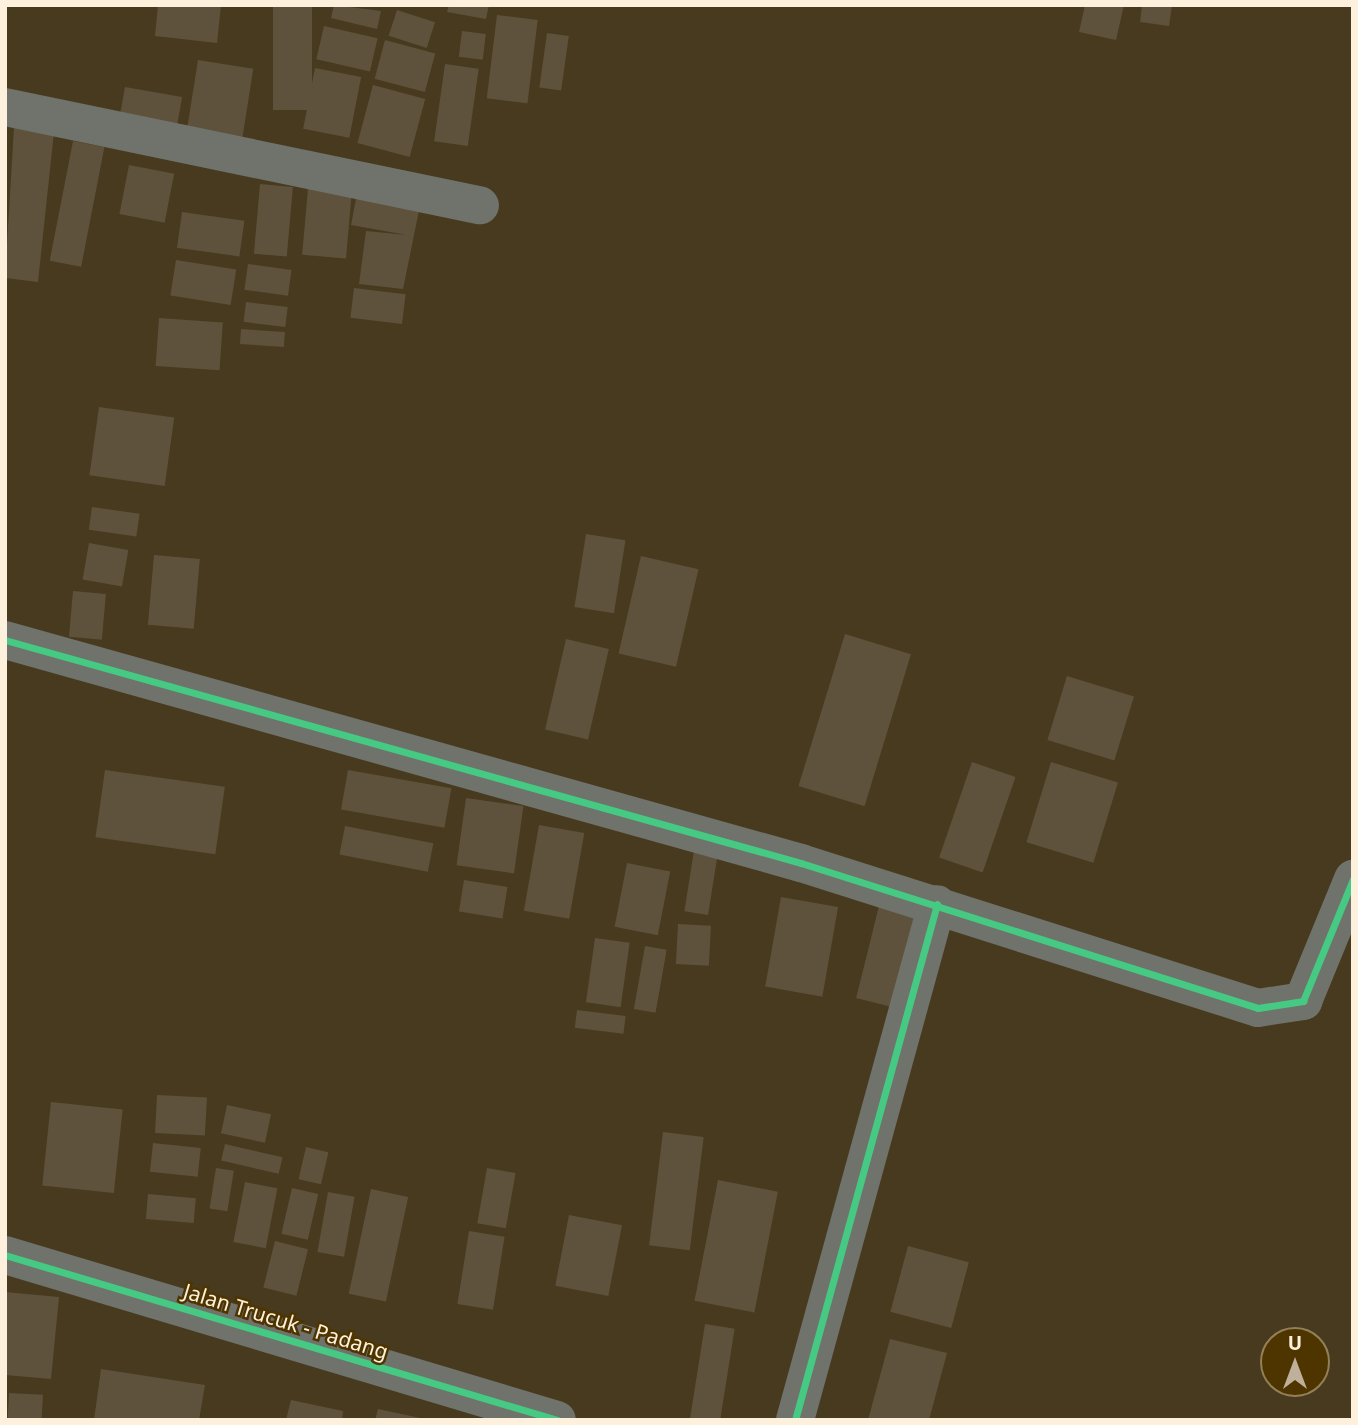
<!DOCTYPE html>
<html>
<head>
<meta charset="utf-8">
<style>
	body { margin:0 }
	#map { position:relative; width:1358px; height:1425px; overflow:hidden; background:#483a1e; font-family:"Noto Sans",sans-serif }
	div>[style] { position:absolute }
	.building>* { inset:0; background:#5e523d; transform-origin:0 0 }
	.minor>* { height:38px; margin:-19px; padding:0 19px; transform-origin:19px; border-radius:19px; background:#6f736b }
	.cycleway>* { height:7px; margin:-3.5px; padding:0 3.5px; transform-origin:3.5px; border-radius:3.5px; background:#46c982 }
	span { translate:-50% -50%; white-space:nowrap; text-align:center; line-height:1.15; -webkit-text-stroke:5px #4e3500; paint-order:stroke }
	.street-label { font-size:21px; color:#fdf0dc }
	.frame { position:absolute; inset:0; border:7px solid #fdf0dc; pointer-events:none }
	.north { position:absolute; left:1260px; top:1327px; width:70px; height:70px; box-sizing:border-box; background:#4e3500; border:2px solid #948058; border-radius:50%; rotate:0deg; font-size:19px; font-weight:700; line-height:28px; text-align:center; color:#fdf0dc }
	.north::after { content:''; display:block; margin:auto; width:24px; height:32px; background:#beb09a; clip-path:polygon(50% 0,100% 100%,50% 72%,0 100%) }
</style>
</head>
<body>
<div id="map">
	<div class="building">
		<div style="clip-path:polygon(158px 5px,221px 5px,217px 43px,155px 36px)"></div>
		<div style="left:273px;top:5px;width:39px;height:105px"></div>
		<div style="clip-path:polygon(334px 5px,381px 11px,377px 29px,331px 18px)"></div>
		<div style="clip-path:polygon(449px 5px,489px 5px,486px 19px,447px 12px)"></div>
		<div style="clip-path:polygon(1085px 5px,1124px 5px,1116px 40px,1079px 32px)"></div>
		<div style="clip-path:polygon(1142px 5px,1172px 5px,1169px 26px,1140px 22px)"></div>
		<div style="left:397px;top:10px;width:40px;height:27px;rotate:18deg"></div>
		<div style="left:497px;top:15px;width:41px;height:84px;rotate:7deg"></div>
		<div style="left:324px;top:26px;width:55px;height:34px;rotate:13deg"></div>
		<div style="left:462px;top:31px;width:24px;height:26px;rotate:7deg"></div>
		<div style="left:547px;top:33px;width:22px;height:55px;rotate:8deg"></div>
		<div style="left:385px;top:40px;width:52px;height:40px;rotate:15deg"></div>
		<div style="left:198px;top:60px;width:56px;height:78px;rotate:9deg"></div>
		<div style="left:445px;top:64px;width:34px;height:78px;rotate:8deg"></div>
		<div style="left:315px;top:68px;width:47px;height:62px;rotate:11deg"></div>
		<div style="left:373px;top:85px;width:54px;height:60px;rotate:15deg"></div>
		<div style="left:125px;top:87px;width:58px;height:40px;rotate:10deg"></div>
		<div style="clip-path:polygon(14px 127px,54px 132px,38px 282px,5px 278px)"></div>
		<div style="left:73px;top:141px;width:32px;height:122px;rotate:11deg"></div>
		<div style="left:129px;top:165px;width:46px;height:50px;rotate:11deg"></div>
		<div style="clip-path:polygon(359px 183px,422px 196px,403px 289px,359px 284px,366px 231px,407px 235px,351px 225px)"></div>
		<div style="left:260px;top:184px;width:33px;height:70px;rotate:5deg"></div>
		<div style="left:308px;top:188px;width:44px;height:67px;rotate:5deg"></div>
		<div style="left:182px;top:212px;width:63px;height:36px;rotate:8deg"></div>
		<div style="left:176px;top:260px;width:61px;height:36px;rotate:9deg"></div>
		<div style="left:248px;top:264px;width:44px;height:26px;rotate:8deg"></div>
		<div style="left:354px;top:288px;width:52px;height:30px;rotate:7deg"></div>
		<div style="left:246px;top:302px;width:42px;height:20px;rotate:7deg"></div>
		<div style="left:159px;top:318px;width:64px;height:48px;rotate:4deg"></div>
		<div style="left:241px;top:329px;width:44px;height:15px;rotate:4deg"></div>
		<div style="left:99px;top:407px;width:76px;height:69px;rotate:8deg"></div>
		<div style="left:92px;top:507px;width:48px;height:23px;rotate:8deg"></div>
		<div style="left:586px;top:534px;width:40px;height:74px;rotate:9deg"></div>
		<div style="left:89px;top:543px;width:40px;height:37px;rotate:10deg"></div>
		<div style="left:154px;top:555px;width:46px;height:70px;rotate:5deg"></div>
		<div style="left:641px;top:556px;width:59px;height:100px;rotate:13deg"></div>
		<div style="left:73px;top:591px;width:33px;height:46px;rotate:5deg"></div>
		<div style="left:845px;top:634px;width:69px;height:159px;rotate:17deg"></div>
		<div style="left:566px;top:639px;width:44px;height:93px;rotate:13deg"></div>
		<div style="left:1067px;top:676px;width:70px;height:67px;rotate:17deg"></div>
		<div style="left:972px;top:762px;width:46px;height:101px;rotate:19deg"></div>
		<div style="left:1051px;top:762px;width:70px;height:84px;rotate:17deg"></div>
		<div style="left:105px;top:770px;width:121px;height:68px;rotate:8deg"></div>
		<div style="left:348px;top:770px;width:105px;height:40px;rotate:10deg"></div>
		<div style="left:466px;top:798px;width:58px;height:68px;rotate:8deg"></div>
		<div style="left:539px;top:825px;width:46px;height:87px;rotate:10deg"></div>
		<div style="left:345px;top:826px;width:90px;height:29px;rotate:11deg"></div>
		<div style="left:695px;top:844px;width:24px;height:68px;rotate:9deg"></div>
		<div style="left:627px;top:863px;width:44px;height:65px;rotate:11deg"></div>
		<div style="left:464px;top:880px;width:44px;height:32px;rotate:9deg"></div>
		<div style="left:781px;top:897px;width:58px;height:91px;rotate:10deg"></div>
		<div style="left:881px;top:898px;width:37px;height:103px;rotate:14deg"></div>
		<div style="left:678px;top:924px;width:33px;height:40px;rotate:3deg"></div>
		<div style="left:595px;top:938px;width:35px;height:65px;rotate:8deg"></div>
		<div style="left:645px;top:946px;width:22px;height:64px;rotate:10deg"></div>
		<div style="left:577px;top:1010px;width:49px;height:18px;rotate:7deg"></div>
		<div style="left:157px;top:1095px;width:50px;height:38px;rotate:3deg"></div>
		<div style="left:51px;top:1102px;width:72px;height:84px;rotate:6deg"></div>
		<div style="left:227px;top:1105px;width:45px;height:29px;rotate:12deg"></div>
		<div style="left:663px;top:1132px;width:41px;height:114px;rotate:7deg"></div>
		<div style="left:153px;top:1143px;width:48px;height:29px;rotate:6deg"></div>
		<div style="left:225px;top:1144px;width:59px;height:17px;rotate:13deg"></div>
		<div style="left:306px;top:1147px;width:23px;height:33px;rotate:13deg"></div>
		<div style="left:216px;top:1168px;width:18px;height:41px;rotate:9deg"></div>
		<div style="left:487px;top:1168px;width:29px;height:56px;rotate:10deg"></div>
		<div style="left:718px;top:1180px;width:61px;height:123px;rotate:11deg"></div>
		<div style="left:245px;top:1182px;width:33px;height:61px;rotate:11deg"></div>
		<div style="left:292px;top:1188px;width:27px;height:47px;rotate:13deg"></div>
		<div style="left:371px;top:1189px;width:38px;height:107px;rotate:12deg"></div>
		<div style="left:328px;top:1192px;width:27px;height:61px;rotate:10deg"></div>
		<div style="left:148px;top:1194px;width:48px;height:25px;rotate:5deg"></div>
		<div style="left:569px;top:1215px;width:54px;height:72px;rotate:11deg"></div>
		<div style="left:469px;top:1231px;width:36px;height:74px;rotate:9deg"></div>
		<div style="left:275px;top:1241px;width:34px;height:48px;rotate:14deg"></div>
		<div style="left:908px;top:1246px;width:63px;height:68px;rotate:15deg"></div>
		<div style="clip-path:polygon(5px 1292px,59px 1297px,51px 1379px,5px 1375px)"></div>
		<div style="left:705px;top:1324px;width:30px;height:98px;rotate:9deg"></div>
		<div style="clip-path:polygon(890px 1339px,947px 1353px,929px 1420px,868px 1420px)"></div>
		<div style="clip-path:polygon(101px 1369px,205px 1385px,199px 1420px,94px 1420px)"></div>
		<div style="left:9px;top:1393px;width:34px;height:27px;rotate:3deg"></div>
		<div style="clip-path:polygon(291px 1400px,343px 1411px,342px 1420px,286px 1420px)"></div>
		<div style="clip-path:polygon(378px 1409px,425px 1419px,425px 1420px,375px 1420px)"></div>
	</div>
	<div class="minor">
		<div style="left:5px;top:107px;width:485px;rotate:11.7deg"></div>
		<div style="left:5px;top:640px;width:827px;rotate:15.65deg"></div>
		<div style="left:801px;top:863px;width:479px;rotate:17.6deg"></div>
		<div style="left:1258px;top:1008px;width:46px;rotate:-8.8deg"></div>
		<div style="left:1303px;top:1001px;width:132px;rotate:-67.7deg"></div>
		<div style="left:5px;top:1255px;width:576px;rotate:16.64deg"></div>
		<div style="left:795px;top:1420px;width:535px;rotate:-74.61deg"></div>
	</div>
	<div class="cycleway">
		<div style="left:5px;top:640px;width:827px;rotate:15.65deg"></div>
		<div style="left:801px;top:863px;width:479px;rotate:17.6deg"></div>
		<div style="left:1258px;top:1008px;width:46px;rotate:-8.8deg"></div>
		<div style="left:1303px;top:1001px;width:132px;rotate:-67.7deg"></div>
		<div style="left:5px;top:1255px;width:576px;rotate:16.64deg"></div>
		<div style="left:795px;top:1420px;width:535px;rotate:-74.61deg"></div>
	</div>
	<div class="street-label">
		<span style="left:286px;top:1321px;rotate:17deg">Jalan Trucuk - Padang</span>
	</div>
	<div class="frame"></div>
	<div class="north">U</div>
</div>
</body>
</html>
